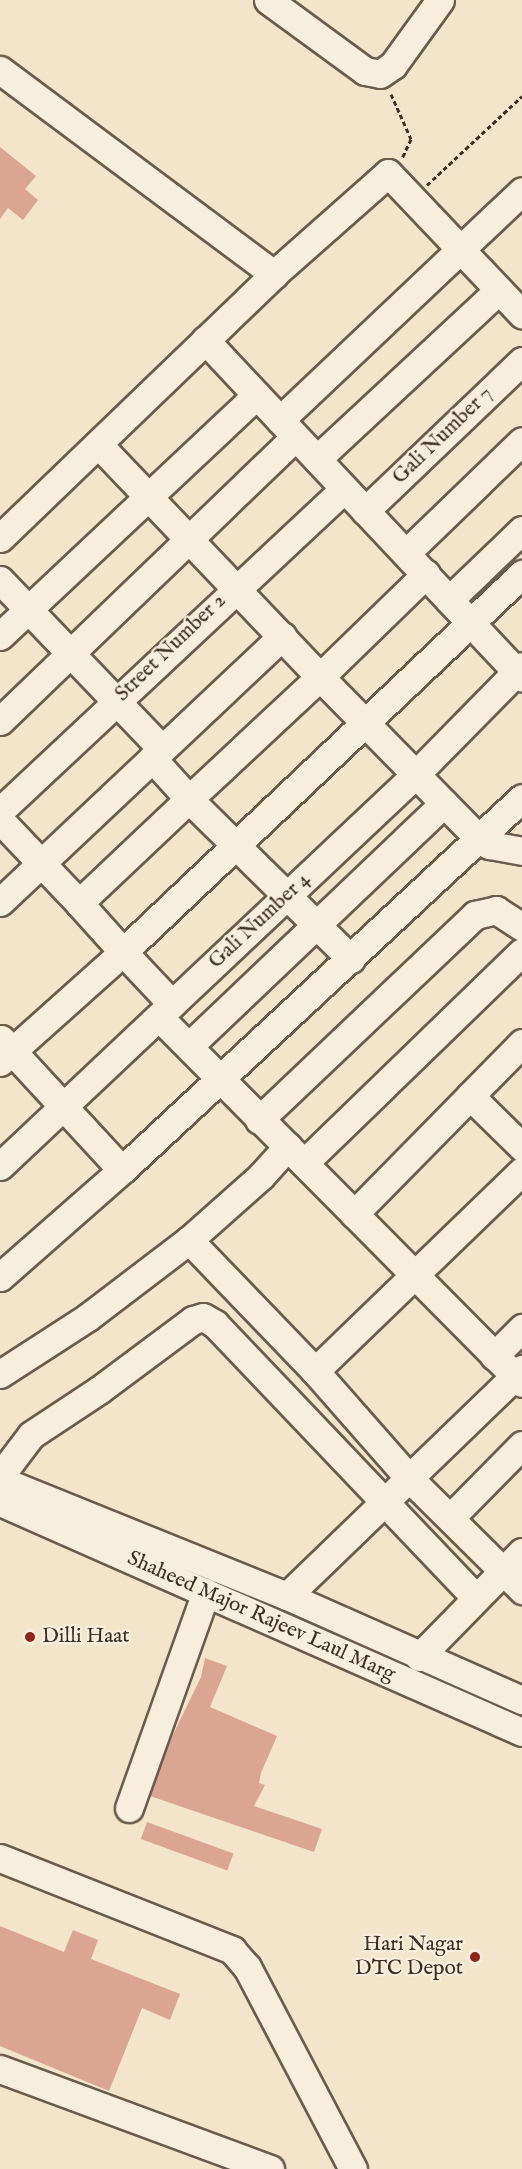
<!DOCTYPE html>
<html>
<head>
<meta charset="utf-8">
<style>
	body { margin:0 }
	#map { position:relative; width:522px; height:2169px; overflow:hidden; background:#f2e5c9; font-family:"IM FELL English",serif }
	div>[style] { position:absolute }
	.building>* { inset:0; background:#daa691; transform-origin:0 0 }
	.path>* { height:3px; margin-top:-1.5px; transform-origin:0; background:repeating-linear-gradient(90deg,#3e2f23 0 4.5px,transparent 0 7.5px) }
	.roads { filter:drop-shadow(2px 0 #6b5c4c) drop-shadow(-2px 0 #6b5c4c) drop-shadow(0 2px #6b5c4c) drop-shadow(0 -2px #6b5c4c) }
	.minor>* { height:27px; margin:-13.5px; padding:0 13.5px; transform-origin:13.5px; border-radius:13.5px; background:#f7eedc }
	.dots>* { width:16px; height:16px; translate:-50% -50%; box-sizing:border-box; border:3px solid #f7eedc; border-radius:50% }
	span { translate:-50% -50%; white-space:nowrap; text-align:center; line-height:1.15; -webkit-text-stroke:4.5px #f7eedc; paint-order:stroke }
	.street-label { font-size:21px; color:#3e2f23 }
	.poi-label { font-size:21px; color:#3e2f23 }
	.left { translate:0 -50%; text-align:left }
	.right { translate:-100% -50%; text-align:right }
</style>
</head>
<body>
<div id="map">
	<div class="building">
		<div style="clip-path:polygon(0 147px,36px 176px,25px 189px,38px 200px,23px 220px,8px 208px,0 219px)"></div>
		<div style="clip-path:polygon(205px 1658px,227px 1666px,210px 1707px,277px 1736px,261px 1773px,259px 1783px,265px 1785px,254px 1806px,322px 1829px,314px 1852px,150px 1796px,167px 1747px,201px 1677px)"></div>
		<div style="left:147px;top:1822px;width:92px;height:18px;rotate:20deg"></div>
		<div style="clip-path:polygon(0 1926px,64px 1952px,73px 1930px,98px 1940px,91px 1959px,180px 1994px,170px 2020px,142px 2008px,109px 2091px,0 2046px)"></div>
	</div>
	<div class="path">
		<div style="left:391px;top:94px;width:49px;rotate:66deg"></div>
		<div style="left:411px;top:139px;width:21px;rotate:115deg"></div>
		<div style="left:427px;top:185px;width:130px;rotate:-43.1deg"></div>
	</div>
	<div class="roads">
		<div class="minor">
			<div style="left:268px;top:0;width:120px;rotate:36.2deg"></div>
			<div style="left:365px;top:71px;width:15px;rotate:11deg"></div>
			<div style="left:380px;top:74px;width:16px;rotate:-35deg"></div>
			<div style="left:393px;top:65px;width:80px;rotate:-54.1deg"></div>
			<div style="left:0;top:70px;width:342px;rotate:36.7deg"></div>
			<div style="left:205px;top:340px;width:463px;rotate:46.8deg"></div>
			<div style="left:280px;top:420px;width:333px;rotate:-43.4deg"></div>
			<div style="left:98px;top:444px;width:322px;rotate:46.4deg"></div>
			<div style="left:320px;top:677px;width:148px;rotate:-44.2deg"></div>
			<div style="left:317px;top:459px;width:248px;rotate:-42.9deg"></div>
			<div style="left:365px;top:511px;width:217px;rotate:-43.7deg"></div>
			<div style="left:0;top:538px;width:380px;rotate:-43.9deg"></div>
			<div style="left:274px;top:274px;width:152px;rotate:-41.5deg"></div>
			<div style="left:388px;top:173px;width:195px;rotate:46.5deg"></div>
			<div style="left:406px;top:553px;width:161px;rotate:-44deg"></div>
			<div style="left:0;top:580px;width:234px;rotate:46.2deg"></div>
			<div style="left:449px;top:600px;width:101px;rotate:-43.8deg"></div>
			<div style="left:0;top:636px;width:352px;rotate:-43.2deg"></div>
			<div style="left:0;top:721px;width:409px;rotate:-43.9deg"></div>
			<div style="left:0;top:811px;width:471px;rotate:-43.1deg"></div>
			<div style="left:0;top:820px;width:115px;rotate:46.4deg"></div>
			<div style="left:0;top:902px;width:388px;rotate:-43.3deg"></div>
			<div style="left:351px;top:959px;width:228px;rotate:-135.4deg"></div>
			<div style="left:189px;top:799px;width:179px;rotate:-43deg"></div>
			<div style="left:320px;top:677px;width:227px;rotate:45.5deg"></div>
			<div style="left:479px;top:839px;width:12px;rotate:31deg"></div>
			<div style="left:489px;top:845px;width:34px;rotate:10deg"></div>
			<div style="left:172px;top:1004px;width:71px;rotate:-133.3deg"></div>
			<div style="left:123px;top:952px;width:550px;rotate:-43.45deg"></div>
			<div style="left:159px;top:1017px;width:515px;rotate:45.24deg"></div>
			<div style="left:1px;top:1039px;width:178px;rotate:47.3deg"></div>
			<div style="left:522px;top:1043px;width:74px;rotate:134.5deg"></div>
			<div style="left:470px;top:1096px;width:73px;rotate:44.4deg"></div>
			<div style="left:189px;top:1046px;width:352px;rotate:-43.6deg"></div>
			<div style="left:0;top:1062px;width:165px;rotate:-41.8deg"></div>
			<div style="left:123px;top:952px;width:66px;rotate:-131.9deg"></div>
			<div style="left:79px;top:903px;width:151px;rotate:-43.4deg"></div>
			<div style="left:189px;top:799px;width:55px;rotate:-132.1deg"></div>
			<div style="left:259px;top:1120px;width:298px;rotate:-43.5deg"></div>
			<div style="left:475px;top:915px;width:22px;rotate:-13deg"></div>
			<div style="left:496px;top:910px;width:31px;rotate:33deg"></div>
			<div style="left:304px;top:1163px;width:303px;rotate:-44.1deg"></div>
			<div style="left:0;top:1166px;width:572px;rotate:-43.3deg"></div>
			<div style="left:416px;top:774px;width:151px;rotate:-45.5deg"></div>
			<div style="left:354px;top:1214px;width:165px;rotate:-45.5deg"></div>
			<div style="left:189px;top:1240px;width:182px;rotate:46.1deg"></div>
			<div style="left:315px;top:1371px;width:141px;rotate:48.7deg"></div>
			<div style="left:408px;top:1477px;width:161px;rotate:44.7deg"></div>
			<div style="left:0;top:1277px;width:162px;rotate:-41.3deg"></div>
			<div style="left:122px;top:1170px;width:546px;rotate:-42.92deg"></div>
			<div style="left:494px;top:1356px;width:40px;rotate:-45deg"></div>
			<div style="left:315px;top:1371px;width:288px;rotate:-44deg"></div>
			<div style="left:0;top:1374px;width:105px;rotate:-32.9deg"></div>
			<div style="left:88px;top:1317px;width:127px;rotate:-37.3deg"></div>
			<div style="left:189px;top:1240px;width:96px;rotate:-41.6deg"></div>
			<div style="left:261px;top:1176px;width:40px;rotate:-48deg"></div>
			<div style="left:0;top:1476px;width:51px;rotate:-52.9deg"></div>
			<div style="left:31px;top:1435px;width:82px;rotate:-33.5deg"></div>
			<div style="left:99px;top:1390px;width:117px;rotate:-36.7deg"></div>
			<div style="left:193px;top:1320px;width:10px;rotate:-17deg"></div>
			<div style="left:203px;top:1317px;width:14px;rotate:30deg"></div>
			<div style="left:215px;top:1324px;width:378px;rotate:46.4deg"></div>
			<div style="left:0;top:1480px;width:310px;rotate:22deg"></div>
			<div style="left:287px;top:1596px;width:257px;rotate:23.9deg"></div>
			<div style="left:0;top:1502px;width:570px;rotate:23.78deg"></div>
			<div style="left:451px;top:1517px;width:101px;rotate:-45.4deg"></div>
			<div style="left:287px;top:1596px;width:327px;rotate:-44deg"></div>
			<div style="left:419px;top:1657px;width:147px;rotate:-45.6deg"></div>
			<div style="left:129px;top:1808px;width:229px;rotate:-70.4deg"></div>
			<div style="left:0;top:1858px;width:250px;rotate:21.6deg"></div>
			<div style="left:232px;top:1950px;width:23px;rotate:49deg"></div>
			<div style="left:247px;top:1967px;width:228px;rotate:62.3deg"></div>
			<div style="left:0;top:2069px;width:288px;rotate:20.3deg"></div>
		</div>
	</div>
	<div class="dots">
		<div style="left:30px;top:1637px;background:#8f2418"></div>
		<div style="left:475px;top:1957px;background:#8f2418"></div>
	</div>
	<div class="street-label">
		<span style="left:443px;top:436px;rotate:-44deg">Gali Number 7</span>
		<span style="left:171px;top:648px;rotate:-44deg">Street Number 2</span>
		<span style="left:260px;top:921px;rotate:-43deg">Gali Number 4</span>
		<span style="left:261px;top:1617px;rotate:24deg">Shaheed Major Rajeev Laul Marg</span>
	</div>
	<div class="poi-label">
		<span class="left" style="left:42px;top:1637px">Dilli Haat</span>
		<span class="right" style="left:463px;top:1957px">Hari Nagar<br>DTC Depot</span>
	</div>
</div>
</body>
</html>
